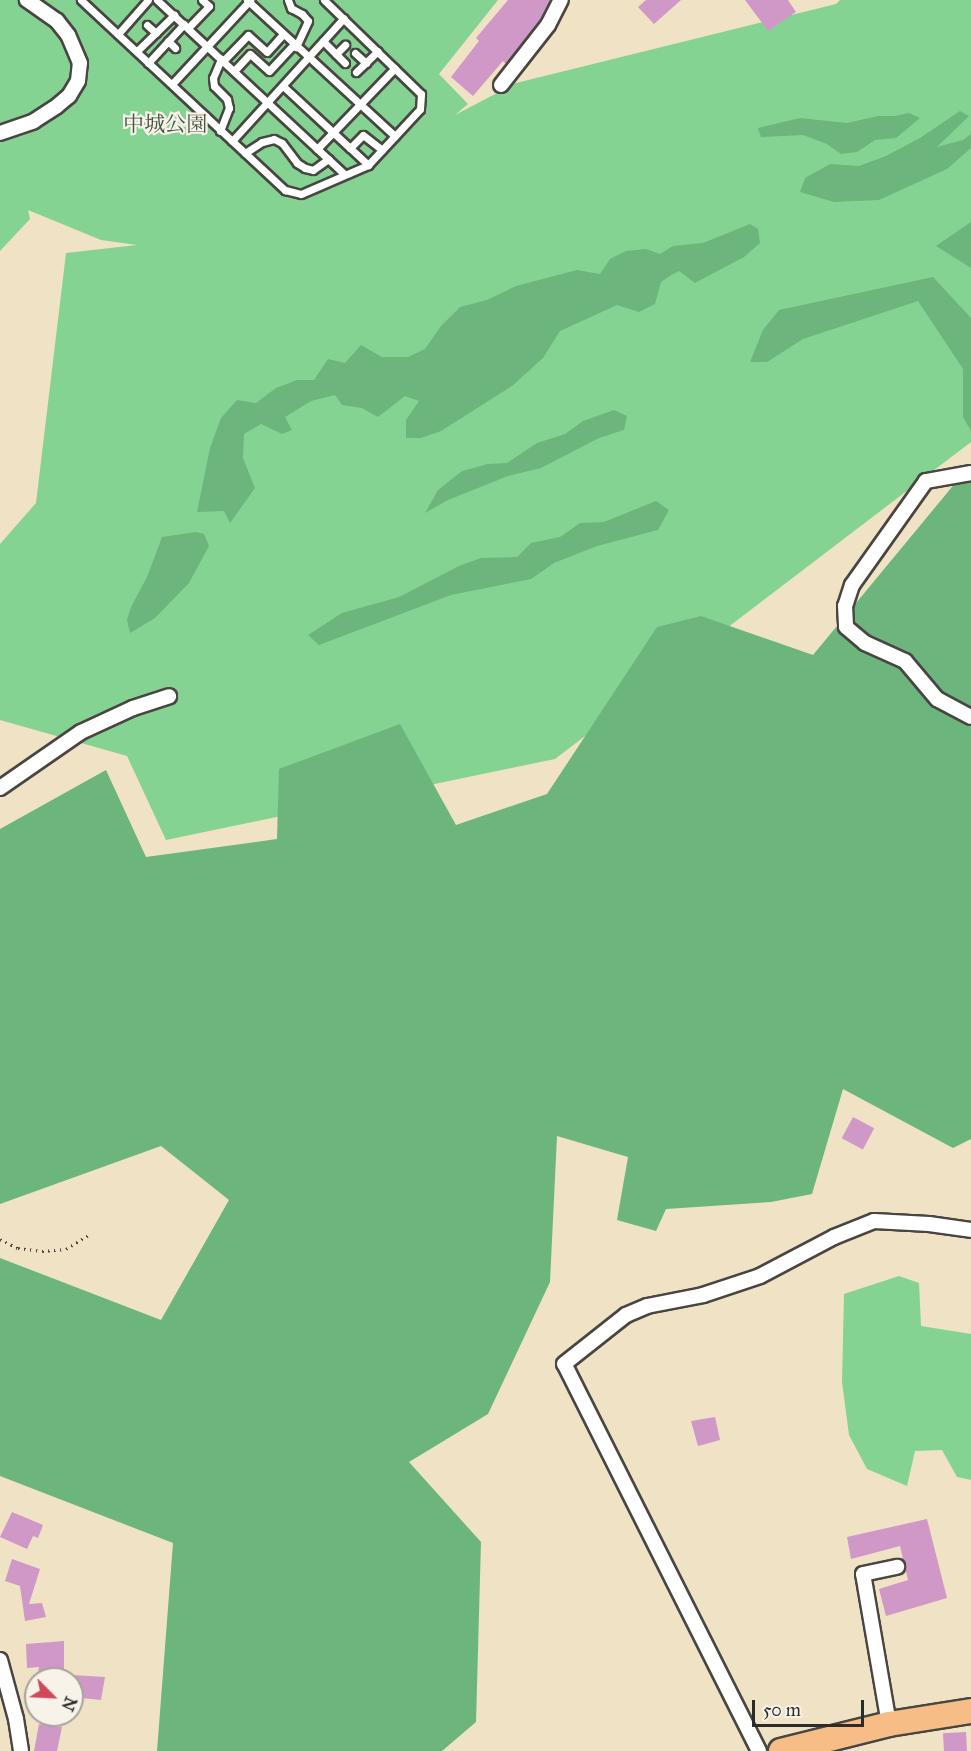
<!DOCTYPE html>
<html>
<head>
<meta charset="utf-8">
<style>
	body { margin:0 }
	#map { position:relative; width:971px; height:1751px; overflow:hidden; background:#f0e2c5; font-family:"IM FELL Great Primer","Noto Serif JP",serif }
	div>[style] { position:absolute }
	.green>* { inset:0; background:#85d392 }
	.forest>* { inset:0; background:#6cb57c }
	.building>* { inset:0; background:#cf98c7; transform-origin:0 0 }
	.path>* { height:3px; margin-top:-1.5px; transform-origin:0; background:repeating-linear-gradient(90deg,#494642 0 1.5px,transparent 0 6px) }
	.roads { filter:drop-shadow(2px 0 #494642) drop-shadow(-2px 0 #494642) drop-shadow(0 2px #494642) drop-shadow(0 -2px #494642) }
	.lane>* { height:7px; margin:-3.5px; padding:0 3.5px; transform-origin:3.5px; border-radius:3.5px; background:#fff }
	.street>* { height:14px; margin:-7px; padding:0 7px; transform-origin:7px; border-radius:7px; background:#fff }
	.highway>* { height:24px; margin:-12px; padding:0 12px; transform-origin:12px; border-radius:12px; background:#f6be86 }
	span { translate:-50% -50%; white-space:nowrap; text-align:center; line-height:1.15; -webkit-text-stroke:4.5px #f7f3e8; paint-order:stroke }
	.park-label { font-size:21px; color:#425545 }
	.north { position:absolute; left:24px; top:1667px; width:60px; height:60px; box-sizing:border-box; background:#f7f3e8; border:2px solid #a5a39c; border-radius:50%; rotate:114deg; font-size:16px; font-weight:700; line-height:24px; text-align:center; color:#2b2b2b }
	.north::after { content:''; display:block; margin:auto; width:21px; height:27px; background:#d1495b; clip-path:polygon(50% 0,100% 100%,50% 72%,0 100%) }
	.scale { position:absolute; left:752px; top:1700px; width:112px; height:27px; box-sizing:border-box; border:3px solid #2b2b2b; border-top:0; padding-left:8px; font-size:18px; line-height:21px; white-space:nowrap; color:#2b2b2b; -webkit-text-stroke:4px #f7f3e8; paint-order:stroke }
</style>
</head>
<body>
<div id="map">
	<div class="green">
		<div style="clip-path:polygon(0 0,498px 0,439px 74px,468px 104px,455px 115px,516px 83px,836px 4px,840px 0,971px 0,971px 442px,555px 759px,166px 840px,127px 756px,0 720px,0 544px,36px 503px,66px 253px,137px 245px,101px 240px,28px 210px,30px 219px,0 251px)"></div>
		<div style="clip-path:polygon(899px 1276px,919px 1283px,921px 1326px,971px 1334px,971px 1480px,957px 1477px,942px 1450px,915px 1451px,907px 1486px,867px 1469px,849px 1435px,842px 1382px,844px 1294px)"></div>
	</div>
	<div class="forest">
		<div style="clip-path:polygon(960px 111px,969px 116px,937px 147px,963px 140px,971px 134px,971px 148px,947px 169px,879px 200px,834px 202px,800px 192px,805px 178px,830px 164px,859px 166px,886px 156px,920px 138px)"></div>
		<div style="clip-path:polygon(909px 113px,920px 118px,896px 138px,875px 140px,857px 152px,841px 154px,827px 144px,803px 135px,761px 137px,758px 128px,800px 118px,847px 123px,878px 116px,895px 116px)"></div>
		<div style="clip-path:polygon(971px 222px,971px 268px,936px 246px)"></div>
		<div style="clip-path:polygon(750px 224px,758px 229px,760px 243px,744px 257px,695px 283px,679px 271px,673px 274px,661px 282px,655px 304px,639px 312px,617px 305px,560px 331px,543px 358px,512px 386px,441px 431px,421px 438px,406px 438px,406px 420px,419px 401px,405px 396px,378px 417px,362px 408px,342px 405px,335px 395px,311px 401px,285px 417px,292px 430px,282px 434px,261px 424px,244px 434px,243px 458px,255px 488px,230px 523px,224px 511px,197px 512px,210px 448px,221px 418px,237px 400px,256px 403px,276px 388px,297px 380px,314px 380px,328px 359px,345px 363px,361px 345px,382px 357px,408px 357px,425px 349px,441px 326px,460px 307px,487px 300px,516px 286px,577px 270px,600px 274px,610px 259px,626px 251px,646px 249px,660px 254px,673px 246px,703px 243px)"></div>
		<div style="clip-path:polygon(933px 277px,971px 318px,971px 431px,963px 417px,963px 369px,918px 301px,803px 339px,767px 362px,750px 362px,763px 330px,779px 310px)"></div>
		<div style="clip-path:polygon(614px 410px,627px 416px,624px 430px,599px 438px,541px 468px,508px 476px,448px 500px,425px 513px,438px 490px,462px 471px,488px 464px,507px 463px,537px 443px,565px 434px,583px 421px)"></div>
		<div style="clip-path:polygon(971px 464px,971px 1139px,953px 1148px,843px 1089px,812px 1194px,771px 1202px,666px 1209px,656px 1231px,617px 1220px,628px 1157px,557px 1136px,550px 1282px,488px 1414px,409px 1462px,481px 1542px,476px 1722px,442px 1751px,157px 1751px,173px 1543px,0 1476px,0 1258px,161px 1320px,229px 1200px,161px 1146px,0 1204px,0 829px,106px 770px,146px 857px,277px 839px,279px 769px,400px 724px,456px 825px,547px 794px,657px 627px,701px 616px,813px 655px)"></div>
		<div style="clip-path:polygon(656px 501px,669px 510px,658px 530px,597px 546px,554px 563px,531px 579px,451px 595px,319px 645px,308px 635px,342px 613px,399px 597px,459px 566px,481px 558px,517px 557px,531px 543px,560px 537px,580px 523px,604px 522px)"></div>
		<div style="clip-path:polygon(196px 532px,204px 534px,209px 546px,189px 583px,155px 618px,130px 633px,127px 620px,131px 607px,147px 577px,162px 537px)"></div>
	</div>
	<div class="building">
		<div style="clip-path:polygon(508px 0,550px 0,540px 20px,506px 64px,503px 61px,473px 96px,451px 77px,479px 41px,476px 38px)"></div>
		<div style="clip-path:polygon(646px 0,681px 0,654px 24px,638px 7px)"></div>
		<div style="clip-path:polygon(745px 0,788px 0,796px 12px,768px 31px)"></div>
		<div style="left:853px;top:1117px;width:24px;height:24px;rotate:28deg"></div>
		<div style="clip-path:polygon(715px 1417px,720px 1440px,698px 1446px,691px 1421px)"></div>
		<div style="clip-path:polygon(12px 1512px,43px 1525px,38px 1538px,33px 1536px,27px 1549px,0 1537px)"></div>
		<div style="clip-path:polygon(927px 1519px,947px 1598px,886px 1616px,879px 1589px,908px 1580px,900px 1546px,851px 1559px,847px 1537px)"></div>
		<div style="clip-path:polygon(12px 1559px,40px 1569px,29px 1604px,42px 1603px,46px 1617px,25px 1621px,20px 1586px,5px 1581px)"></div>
		<div style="clip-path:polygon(64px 1641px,64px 1679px,37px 1679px,39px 1667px,27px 1668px,26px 1644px)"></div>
		<div style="clip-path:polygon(72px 1675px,105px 1677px,101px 1700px,72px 1697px)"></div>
		<div style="clip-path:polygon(39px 1724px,62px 1727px,57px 1751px,34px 1751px)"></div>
		<div style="left:966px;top:1732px;width:19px;height:23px;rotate:87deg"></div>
	</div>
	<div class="path">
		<div style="left:0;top:1239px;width:20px;rotate:27deg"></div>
		<div style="left:18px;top:1248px;width:24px;rotate:7deg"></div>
		<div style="left:42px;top:1251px;width:24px;rotate:-5deg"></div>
		<div style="left:66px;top:1249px;width:28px;rotate:-32deg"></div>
	</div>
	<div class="roads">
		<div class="lane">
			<div style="left:81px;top:0;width:279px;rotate:43deg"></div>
			<div style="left:285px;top:190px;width:16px;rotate:14deg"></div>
			<div style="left:301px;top:194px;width:73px;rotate:-23.4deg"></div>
			<div style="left:368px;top:165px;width:76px;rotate:-47.1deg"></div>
			<div style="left:420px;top:109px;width:15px;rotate:-86deg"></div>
			<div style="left:421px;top:94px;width:135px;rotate:-135.9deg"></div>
			<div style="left:157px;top:0;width:255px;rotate:42.9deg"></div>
			<div style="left:247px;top:0;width:201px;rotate:42.6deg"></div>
			<div style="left:288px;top:0;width:9px;rotate:69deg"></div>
			<div style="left:291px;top:8px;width:13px;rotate:29deg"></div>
			<div style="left:302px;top:14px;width:9px;rotate:49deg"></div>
			<div style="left:308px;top:21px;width:29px;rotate:115deg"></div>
			<div style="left:147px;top:25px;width:12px;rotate:42deg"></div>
			<div style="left:188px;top:28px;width:30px;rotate:-46deg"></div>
			<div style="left:209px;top:6px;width:9px;rotate:-139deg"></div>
			<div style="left:118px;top:34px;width:45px;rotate:-48.6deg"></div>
			<div style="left:168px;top:41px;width:10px;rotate:45deg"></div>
			<div style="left:323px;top:41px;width:31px;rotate:45deg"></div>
			<div style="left:137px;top:51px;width:52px;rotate:-44.2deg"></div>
			<div style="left:355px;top:53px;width:15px;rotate:42deg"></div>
			<div style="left:336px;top:54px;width:13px;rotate:-45deg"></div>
			<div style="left:223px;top:61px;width:36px;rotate:-46deg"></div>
			<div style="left:248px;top:35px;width:25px;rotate:42deg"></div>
			<div style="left:267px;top:52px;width:24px;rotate:-48deg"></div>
			<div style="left:148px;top:63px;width:53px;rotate:-47.3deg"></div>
			<div style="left:234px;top:71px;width:23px;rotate:-47deg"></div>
			<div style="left:250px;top:54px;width:25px;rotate:42deg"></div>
			<div style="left:269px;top:71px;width:37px;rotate:-47deg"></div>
			<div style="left:356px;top:72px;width:30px;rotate:-44deg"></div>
			<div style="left:172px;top:84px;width:115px;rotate:-47.1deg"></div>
			<div style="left:283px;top:86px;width:91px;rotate:42.8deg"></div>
			<div style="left:350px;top:148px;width:18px;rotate:-45deg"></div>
			<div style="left:363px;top:135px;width:24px;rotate:38deg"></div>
			<div style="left:220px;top:131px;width:25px;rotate:-69deg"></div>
			<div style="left:229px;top:108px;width:9px;rotate:-103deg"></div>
			<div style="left:227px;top:99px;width:18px;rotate:-135deg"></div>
			<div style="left:214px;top:86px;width:8px;rotate:-97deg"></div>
			<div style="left:213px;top:78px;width:21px;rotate:-67deg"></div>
			<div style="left:232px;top:141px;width:166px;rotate:-47.7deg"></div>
			<div style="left:350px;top:148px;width:25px;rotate:43deg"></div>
			<div style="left:317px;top:149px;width:112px;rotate:-46.1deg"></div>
			<div style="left:245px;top:153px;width:20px;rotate:-33deg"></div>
			<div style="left:262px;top:142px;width:12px;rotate:-14deg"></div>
			<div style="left:274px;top:139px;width:9px;rotate:27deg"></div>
			<div style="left:282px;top:143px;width:25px;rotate:53deg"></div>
			<div style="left:297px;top:163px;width:9px;rotate:32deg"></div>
			<div style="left:305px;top:168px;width:8px;rotate:14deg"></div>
			<div style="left:313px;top:170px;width:19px;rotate:-36deg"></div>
		</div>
		<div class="street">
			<div style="left:501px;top:85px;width:76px;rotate:-51.9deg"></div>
			<div style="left:548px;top:25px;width:28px;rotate:-63deg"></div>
			<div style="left:0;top:133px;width:36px;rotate:-19deg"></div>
			<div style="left:34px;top:121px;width:27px;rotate:-33deg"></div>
			<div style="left:57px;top:106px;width:16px;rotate:-40deg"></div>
			<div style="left:69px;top:96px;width:17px;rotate:-59deg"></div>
			<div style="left:78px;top:81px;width:18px;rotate:-84deg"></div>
			<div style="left:80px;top:63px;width:30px;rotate:-113deg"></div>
			<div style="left:68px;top:35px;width:18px;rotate:-128deg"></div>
			<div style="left:57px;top:21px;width:37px;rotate:-145deg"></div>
			<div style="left:971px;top:473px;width:46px;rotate:169.9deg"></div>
			<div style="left:926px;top:481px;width:128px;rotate:125.4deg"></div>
			<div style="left:852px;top:585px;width:22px;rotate:108deg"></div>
			<div style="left:845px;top:606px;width:21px;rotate:87deg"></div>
			<div style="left:846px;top:627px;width:25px;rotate:40deg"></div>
			<div style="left:865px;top:643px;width:44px;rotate:24.2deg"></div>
			<div style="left:905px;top:661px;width:50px;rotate:49.9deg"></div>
			<div style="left:937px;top:699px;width:38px;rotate:28deg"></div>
			<div style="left:0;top:788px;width:98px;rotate:-34.7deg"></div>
			<div style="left:81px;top:732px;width:57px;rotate:-24.8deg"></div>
			<div style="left:133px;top:708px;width:38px;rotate:-18deg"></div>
			<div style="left:0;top:1660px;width:61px;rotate:74.8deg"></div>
			<div style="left:16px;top:1719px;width:32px;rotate:81deg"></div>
			<div style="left:889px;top:1724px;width:152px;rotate:-99.8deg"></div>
			<div style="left:863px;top:1574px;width:35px;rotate:-12deg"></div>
			<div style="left:759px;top:1751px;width:433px;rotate:-116.7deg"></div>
			<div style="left:564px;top:1364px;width:79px;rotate:-38.3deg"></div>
			<div style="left:626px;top:1315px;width:23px;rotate:-23deg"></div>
			<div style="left:647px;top:1306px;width:57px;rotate:-11.1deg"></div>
			<div style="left:703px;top:1295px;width:60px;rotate:-18.4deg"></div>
			<div style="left:760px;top:1276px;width:84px;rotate:-27.8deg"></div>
			<div style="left:834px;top:1237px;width:43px;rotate:-21.8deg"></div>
			<div style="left:874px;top:1221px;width:55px;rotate:3.1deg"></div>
			<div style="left:929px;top:1224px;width:42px;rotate:8.1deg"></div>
		</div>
		<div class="highway">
			<div style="left:781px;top:1751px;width:111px;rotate:-14deg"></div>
			<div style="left:889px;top:1724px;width:83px;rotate:-9deg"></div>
		</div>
	</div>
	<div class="park-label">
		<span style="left:165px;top:124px">中城公園</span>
	</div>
	<div class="north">N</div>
	<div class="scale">50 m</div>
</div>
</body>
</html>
